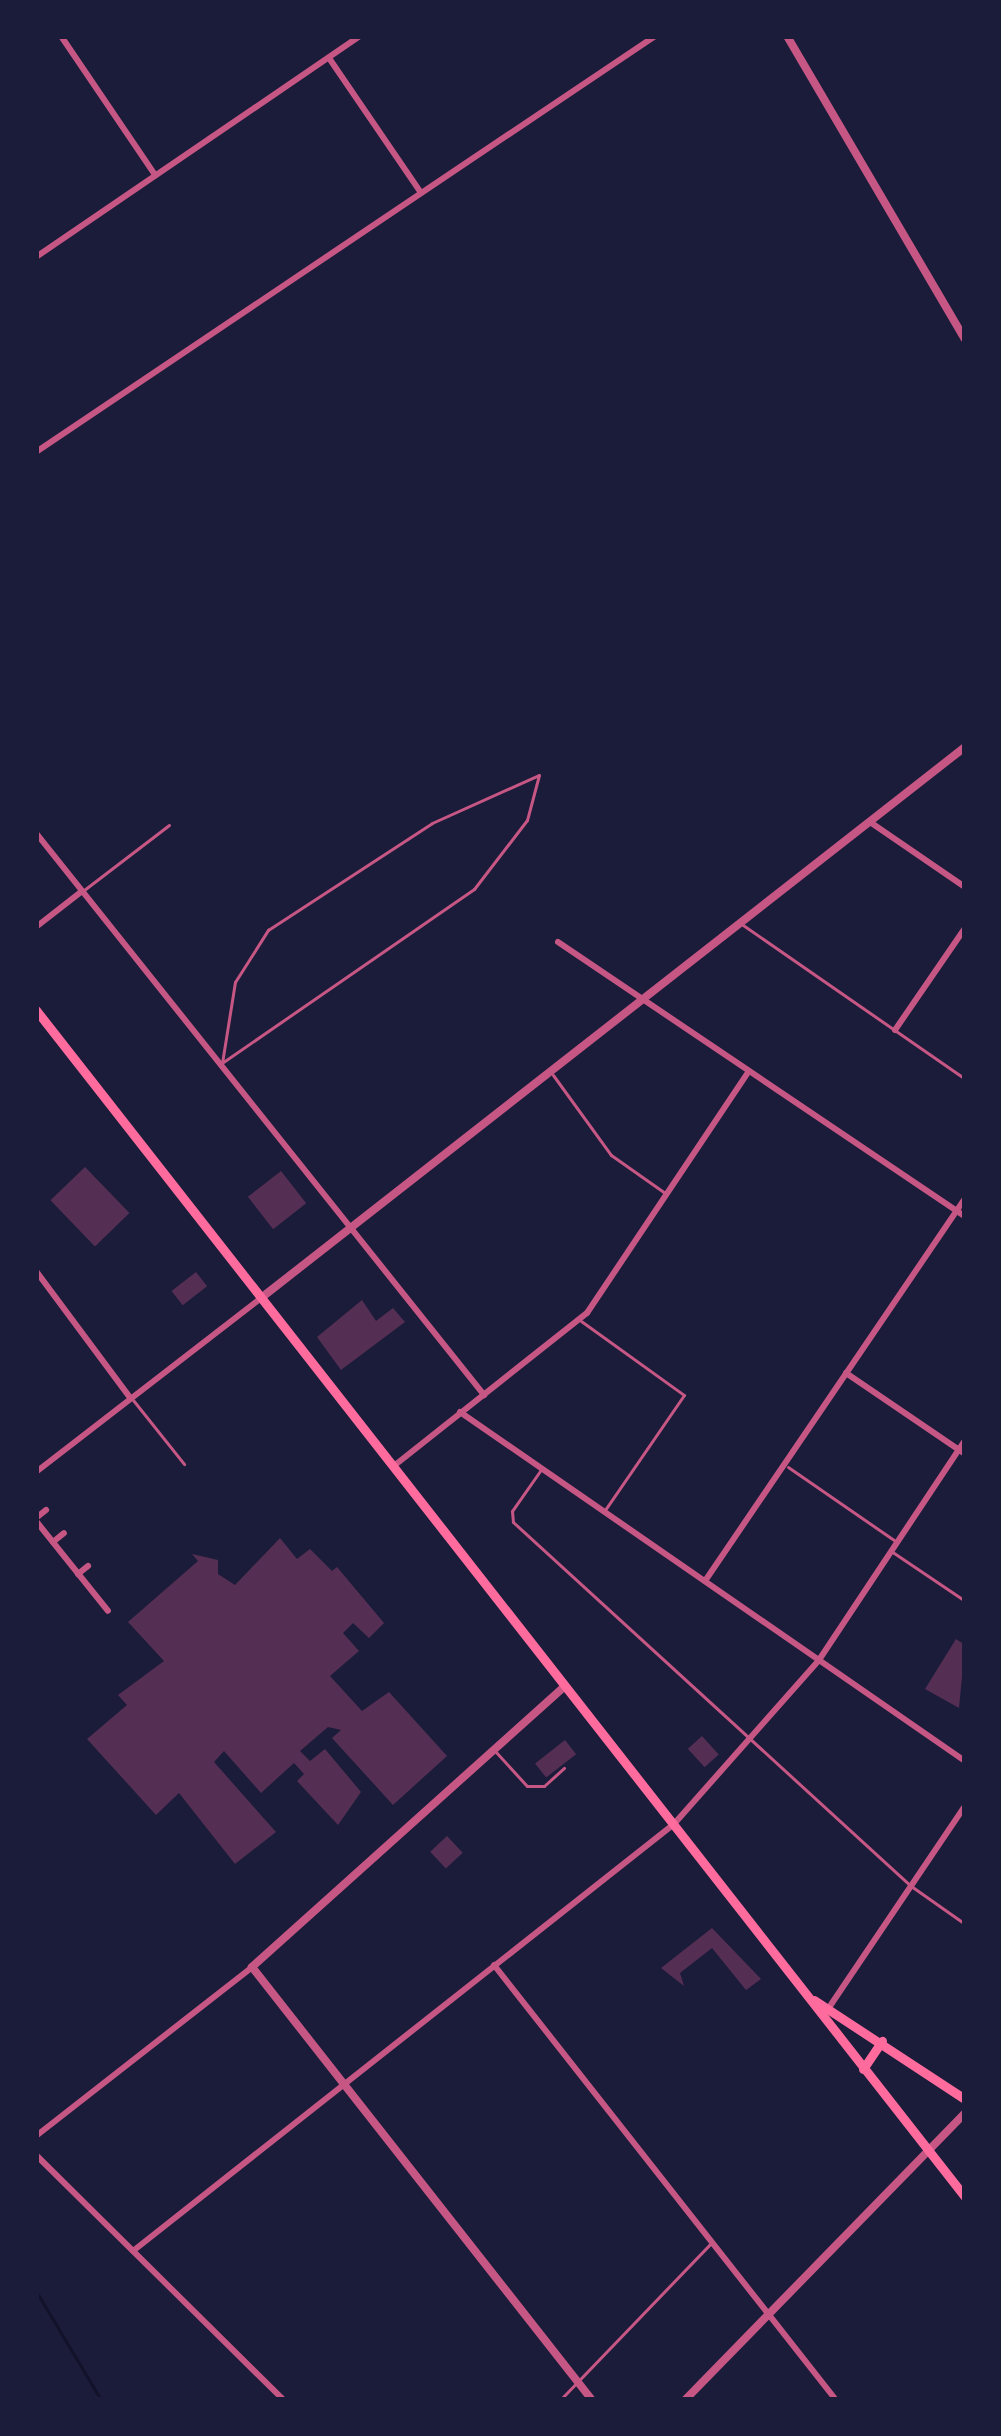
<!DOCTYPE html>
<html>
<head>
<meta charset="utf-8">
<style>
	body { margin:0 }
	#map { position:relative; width:1001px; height:2436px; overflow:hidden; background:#1b1b3a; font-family:Signika,sans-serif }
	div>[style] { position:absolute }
	.stream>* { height:3px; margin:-1.5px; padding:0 1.5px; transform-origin:1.5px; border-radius:1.5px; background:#12122b }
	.building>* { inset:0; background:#542f53; transform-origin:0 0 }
	.service>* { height:3px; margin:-1.5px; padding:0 1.5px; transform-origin:1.5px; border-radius:1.5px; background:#c65784 }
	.minor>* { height:6px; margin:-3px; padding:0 3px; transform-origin:3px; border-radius:3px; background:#c65784 }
	.tertiary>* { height:8px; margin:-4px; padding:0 4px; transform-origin:4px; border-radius:4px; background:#c65784 }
	.trunk>* { height:9px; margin:-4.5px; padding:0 4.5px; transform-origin:4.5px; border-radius:4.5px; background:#ff6b9d }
	span { translate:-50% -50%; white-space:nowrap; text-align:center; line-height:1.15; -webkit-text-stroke:12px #1b1b3a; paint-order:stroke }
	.frame { position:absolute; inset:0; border:39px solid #1b1b3a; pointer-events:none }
</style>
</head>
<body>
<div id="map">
	<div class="stream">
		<div style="left:36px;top:2291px;width:127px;rotate:59.2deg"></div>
	</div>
	<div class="building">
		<div style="left:85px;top:1167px;width:64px;height:48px;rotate:46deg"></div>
		<div style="left:281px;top:1171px;width:41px;height:42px;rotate:52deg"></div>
		<div style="left:196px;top:1272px;width:18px;height:31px;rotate:52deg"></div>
		<div style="clip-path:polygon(362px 1300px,376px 1321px,393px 1308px,405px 1322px,341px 1370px,317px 1337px)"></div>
		<div style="clip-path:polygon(280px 1538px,297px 1559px,310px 1549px,332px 1571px,337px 1567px,384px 1623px,369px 1638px,353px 1623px,343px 1633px,359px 1651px,330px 1676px,362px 1711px,389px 1692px,447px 1756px,393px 1805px,332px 1738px,341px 1730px,328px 1727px,300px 1751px,310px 1761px,325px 1749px,361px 1792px,338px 1825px,297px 1781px,304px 1774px,294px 1763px,261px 1793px,224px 1751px,214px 1762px,276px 1832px,235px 1864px,179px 1793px,156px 1815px,87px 1739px,127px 1705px,118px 1695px,164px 1661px,128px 1622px,198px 1561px,192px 1554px,218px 1560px,218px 1574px,235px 1585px)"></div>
		<div style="clip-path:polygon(956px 1639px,965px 1645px,959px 1708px,925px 1689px)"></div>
		<div style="left:702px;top:1736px;width:25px;height:19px;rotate:48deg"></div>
		<div style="left:565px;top:1740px;width:18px;height:38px;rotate:52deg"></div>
		<div style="left:447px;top:1836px;width:23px;height:23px;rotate:47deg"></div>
		<div style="clip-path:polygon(712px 1928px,761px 1979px,746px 1990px,712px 1948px,680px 1973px,684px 1986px,661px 1968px)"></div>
	</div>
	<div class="service">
		<div style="left:539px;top:775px;width:47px;rotate:104.9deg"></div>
		<div style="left:527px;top:820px;width:87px;rotate:127.5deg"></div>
		<div style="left:474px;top:889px;width:306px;rotate:145.4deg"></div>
		<div style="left:222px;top:1063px;width:82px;rotate:-80.9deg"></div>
		<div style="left:235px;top:982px;width:62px;rotate:-57.6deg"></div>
		<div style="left:268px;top:930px;width:196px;rotate:-33.1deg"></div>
		<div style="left:432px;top:823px;width:117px;rotate:-24.2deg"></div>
		<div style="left:84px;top:890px;width:107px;rotate:-37.4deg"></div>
		<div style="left:740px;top:923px;width:274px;rotate:34.7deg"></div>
		<div style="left:553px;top:1075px;width:99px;rotate:54.1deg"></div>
		<div style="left:611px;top:1155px;width:66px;rotate:35.1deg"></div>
		<div style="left:581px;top:1321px;width:127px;rotate:35.7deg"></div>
		<div style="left:684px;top:1395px;width:140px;rotate:124.5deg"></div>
		<div style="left:133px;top:1400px;width:82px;rotate:51.4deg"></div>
		<div style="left:788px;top:1467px;width:129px;rotate:34.6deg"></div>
		<div style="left:540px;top:1471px;width:49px;rotate:125deg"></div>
		<div style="left:512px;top:1511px;width:11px;rotate:85deg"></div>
		<div style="left:513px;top:1522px;width:539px;rotate:42.45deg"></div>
		<div style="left:911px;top:1886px;width:66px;rotate:35.1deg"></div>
		<div style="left:891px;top:1551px;width:89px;rotate:34deg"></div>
		<div style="left:495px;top:1751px;width:47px;rotate:47.6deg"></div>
		<div style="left:527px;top:1786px;width:17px"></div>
		<div style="left:544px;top:1786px;width:27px;rotate:-42deg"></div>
		<div style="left:560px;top:2400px;width:216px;rotate:-46.1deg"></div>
	</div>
	<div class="minor">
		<div style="left:61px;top:36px;width:168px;rotate:55.9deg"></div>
		<div style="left:329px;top:58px;width:163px;rotate:55.7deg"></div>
		<div style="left:36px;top:257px;width:392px;rotate:-34.3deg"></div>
		<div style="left:36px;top:452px;width:746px;rotate:-33.9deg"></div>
		<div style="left:870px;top:822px;width:115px;rotate:34.4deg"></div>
		<div style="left:36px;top:833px;width:719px;rotate:51.44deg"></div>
		<div style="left:36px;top:927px;width:58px;rotate:-38deg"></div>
		<div style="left:558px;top:942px;width:491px;rotate:34deg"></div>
		<div style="left:895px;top:1030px;width:124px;rotate:-55.5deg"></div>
		<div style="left:36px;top:1271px;width:159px;rotate:53.4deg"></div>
		<div style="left:846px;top:1373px;width:144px;rotate:34.2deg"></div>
		<div style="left:460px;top:1412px;width:614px;rotate:34.65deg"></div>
		<div style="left:395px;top:1465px;width:245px;rotate:-38.4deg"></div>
		<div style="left:587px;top:1313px;width:291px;rotate:-56.2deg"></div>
		<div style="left:36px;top:1472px;width:284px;rotate:-37.7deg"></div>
		<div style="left:36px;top:1518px;width:13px;rotate:-39deg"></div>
		<div style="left:36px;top:1521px;width:115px;rotate:51.3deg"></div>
		<div style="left:53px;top:1542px;width:14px;rotate:-39deg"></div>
		<div style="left:78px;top:1574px;width:13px;rotate:-39deg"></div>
		<div style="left:705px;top:1581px;width:462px;rotate:-55.8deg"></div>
		<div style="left:494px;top:1965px;width:553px;rotate:51.83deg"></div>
		<div style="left:828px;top:2009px;width:245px;rotate:-56deg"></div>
		<div style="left:36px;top:2136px;width:274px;rotate:-38deg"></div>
		<div style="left:36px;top:2155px;width:349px;rotate:44.7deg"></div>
		<div style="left:133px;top:2251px;width:689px;rotate:-38.28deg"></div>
		<div style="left:674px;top:1824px;width:219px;rotate:-48.5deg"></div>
		<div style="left:819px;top:1660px;width:264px;rotate:-56.4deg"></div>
	</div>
	<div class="tertiary">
		<div style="left:787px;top:36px;width:351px;rotate:59.6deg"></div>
		<div style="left:261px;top:1298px;width:894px;rotate:-38.05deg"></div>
		<div style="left:565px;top:1686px;width:421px;rotate:138.1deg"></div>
		<div style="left:252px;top:1967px;width:551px;rotate:51.86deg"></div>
		<div style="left:685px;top:2400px;width:401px;rotate:-45.7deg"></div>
	</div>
	<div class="trunk">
		<div style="left:36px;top:1010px;width:1507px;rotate:51.95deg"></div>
		<div style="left:814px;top:2000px;width:181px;rotate:33.3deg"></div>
		<div style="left:863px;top:2069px;width:34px;rotate:-56deg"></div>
	</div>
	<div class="frame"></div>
</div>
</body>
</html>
